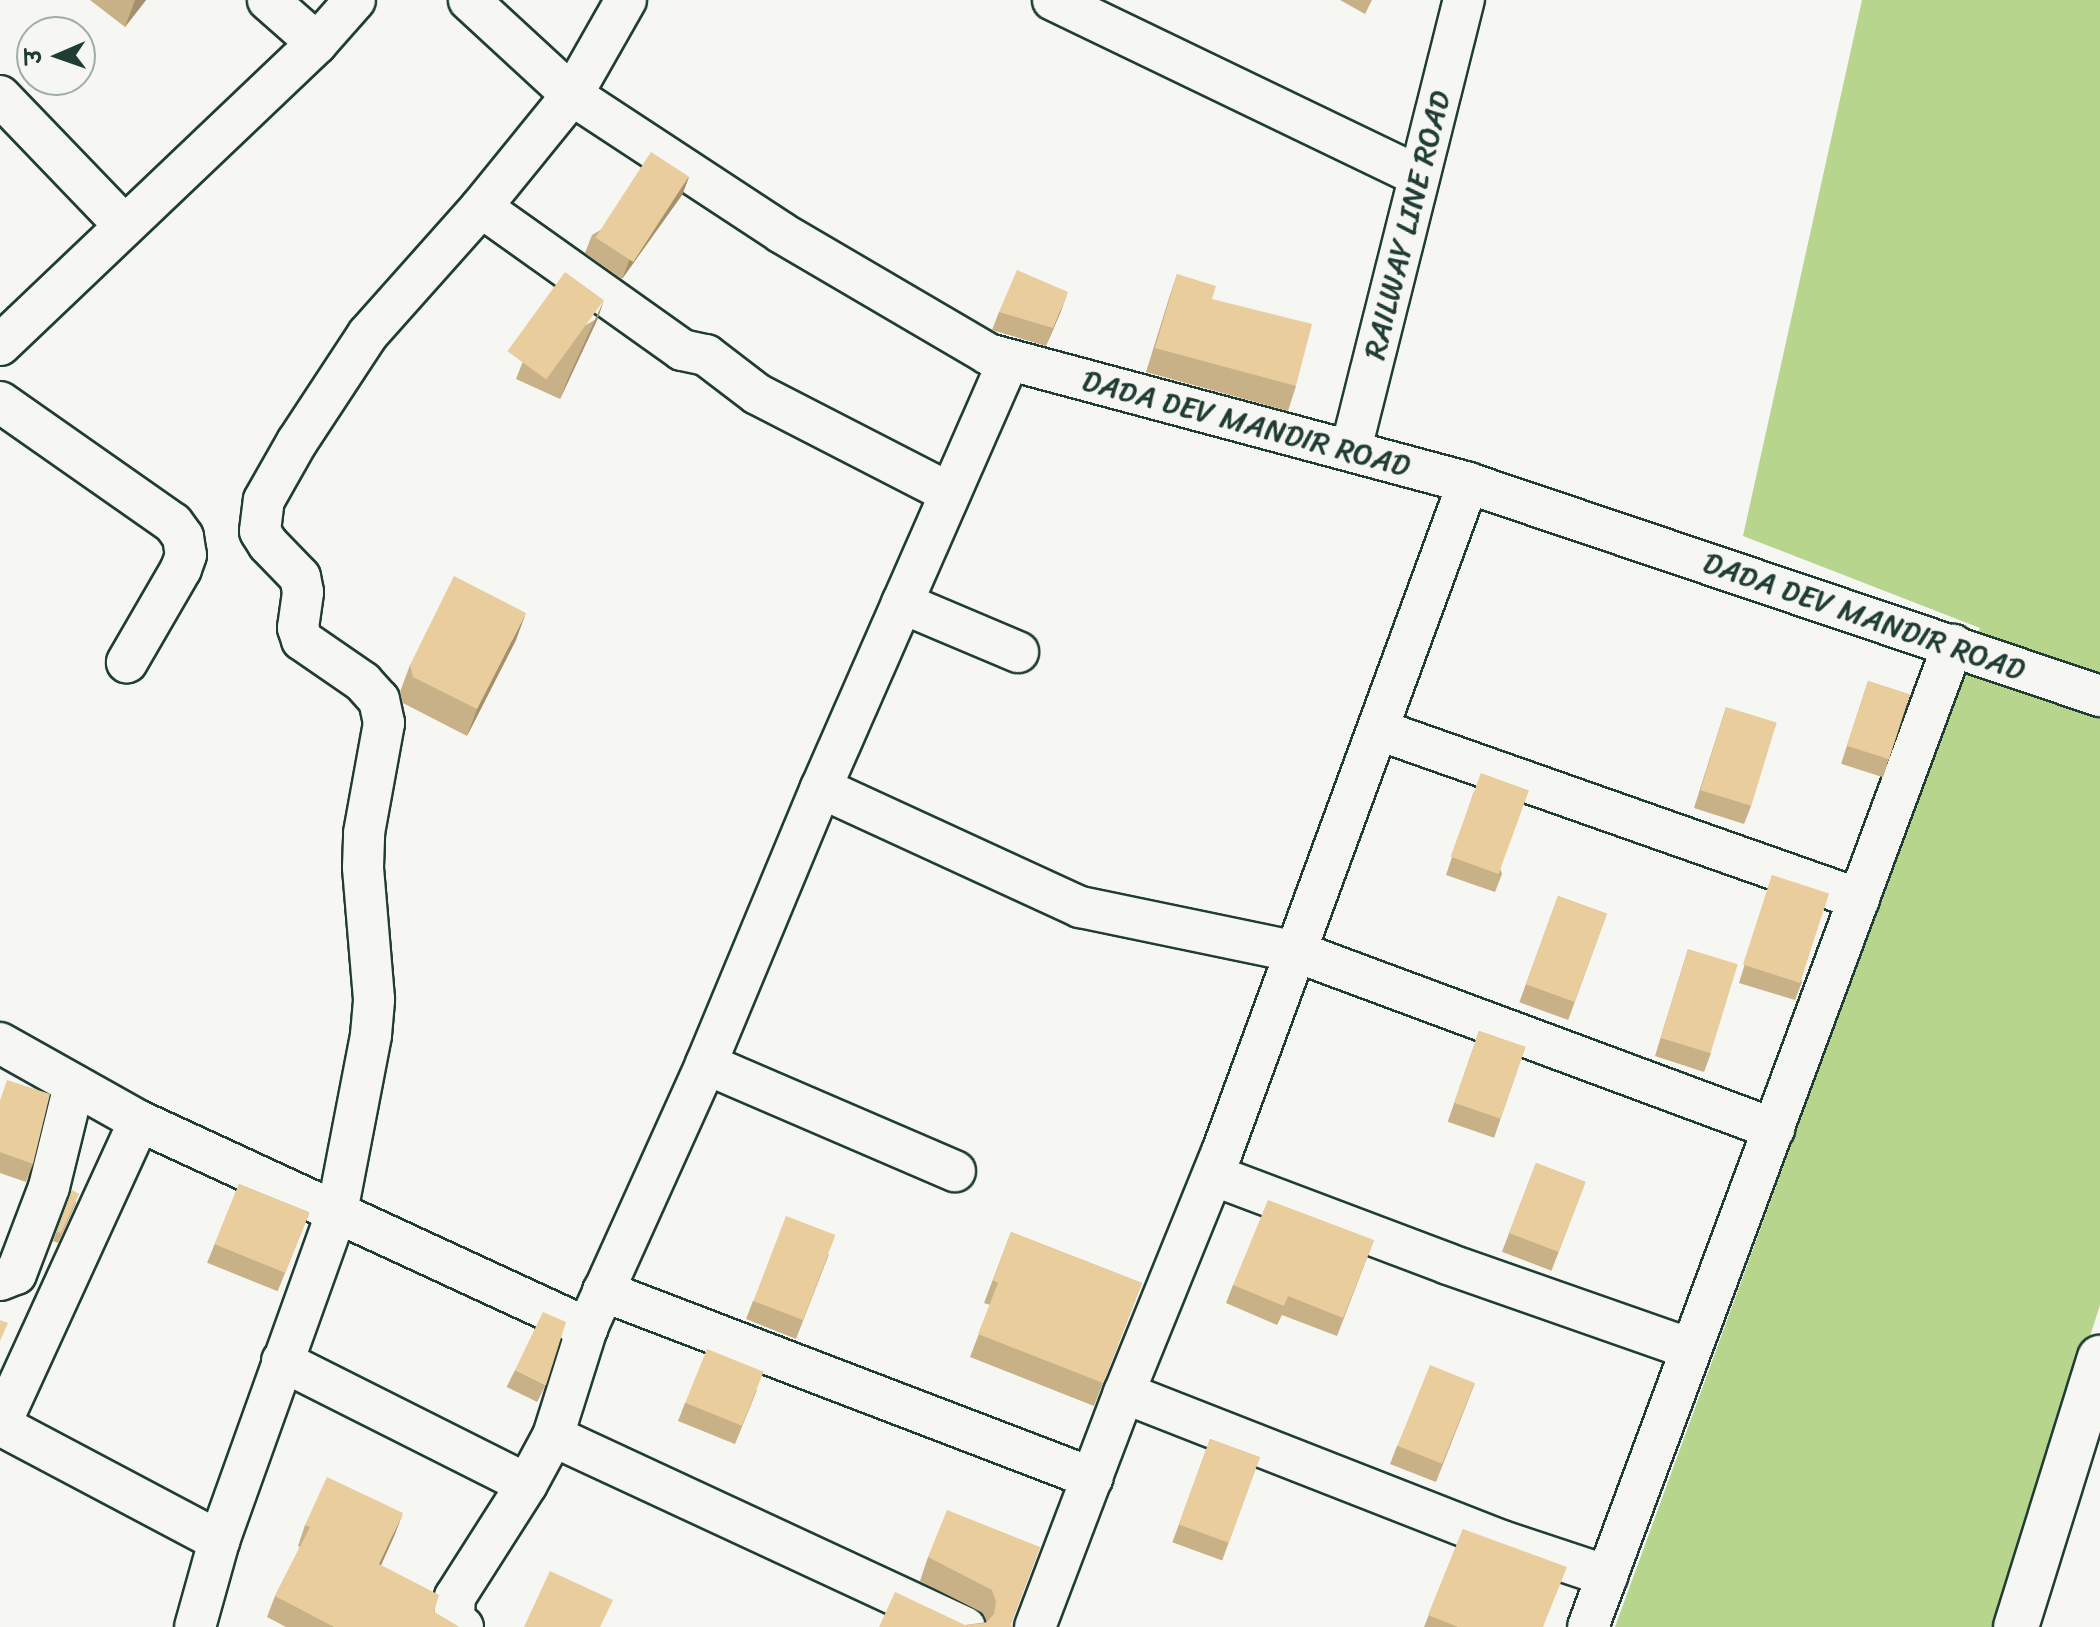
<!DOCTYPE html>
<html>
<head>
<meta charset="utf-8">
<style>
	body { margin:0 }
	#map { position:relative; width:2100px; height:1627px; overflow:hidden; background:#f6f6f2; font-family:Sriracha,"Playpen Sans Deva",sans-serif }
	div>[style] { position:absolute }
	.green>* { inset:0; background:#b8d58e }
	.roads { filter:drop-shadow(2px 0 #1f3d34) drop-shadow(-2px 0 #1f3d34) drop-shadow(0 2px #1f3d34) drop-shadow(0 -2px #1f3d34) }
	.street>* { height:40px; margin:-20px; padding:0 20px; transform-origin:20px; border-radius:20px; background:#f6f6f2 }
	.secondary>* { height:44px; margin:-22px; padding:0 22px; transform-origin:22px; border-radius:22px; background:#f6f6f2 }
	.wall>* { inset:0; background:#c8b087; transform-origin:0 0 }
	.shaded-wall>* { inset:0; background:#a3906e }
	.building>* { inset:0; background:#e9cd9d; transform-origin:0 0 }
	span { translate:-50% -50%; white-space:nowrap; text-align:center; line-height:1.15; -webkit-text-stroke:7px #f6f6f2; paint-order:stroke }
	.street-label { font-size:30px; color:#1f3d34 }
	.north { position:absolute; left:16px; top:16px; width:80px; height:80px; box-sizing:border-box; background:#f6f6f2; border:2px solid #a0aca6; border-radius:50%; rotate:268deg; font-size:22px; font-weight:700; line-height:32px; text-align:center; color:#1f3d34 }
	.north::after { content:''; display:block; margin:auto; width:28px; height:36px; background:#1f3d34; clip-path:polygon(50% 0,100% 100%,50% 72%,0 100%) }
</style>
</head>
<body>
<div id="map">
	<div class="green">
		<div style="clip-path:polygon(1862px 0,2100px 0,2100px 1305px,1997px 1627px,1615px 1627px,1980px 628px,1743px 536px)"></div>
	</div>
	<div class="roads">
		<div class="street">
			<div style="left:268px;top:0;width:65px;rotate:41.3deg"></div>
			<div style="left:469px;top:0;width:140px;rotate:42.7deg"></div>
			<div style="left:572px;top:95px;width:251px;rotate:33.3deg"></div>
			<div style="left:782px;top:233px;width:239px;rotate:30.4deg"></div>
			<div style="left:988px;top:354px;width:497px;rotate:15deg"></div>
			<div style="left:1468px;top:483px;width:667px;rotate:18.63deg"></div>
			<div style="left:1053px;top:0;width:406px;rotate:25.7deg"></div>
			<div style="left:0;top:96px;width:178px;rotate:46.1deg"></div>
			<div style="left:481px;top:207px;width:247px;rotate:35.4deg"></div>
			<div style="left:682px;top:350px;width:25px;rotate:12deg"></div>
			<div style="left:706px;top:355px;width:64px;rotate:37.4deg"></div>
			<div style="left:757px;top:394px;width:217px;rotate:27.2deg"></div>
			<div style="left:0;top:345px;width:438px;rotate:-43.6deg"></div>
			<div style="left:317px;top:43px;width:57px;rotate:-48.5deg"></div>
			<div style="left:0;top:402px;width:211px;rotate:35deg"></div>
			<div style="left:173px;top:523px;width:17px;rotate:54deg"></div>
			<div style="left:183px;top:537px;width:18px;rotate:81deg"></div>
			<div style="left:186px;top:555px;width:15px;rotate:110deg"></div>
			<div style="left:181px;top:569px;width:108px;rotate:120.1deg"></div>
			<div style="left:1351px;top:449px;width:463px;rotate:-75.9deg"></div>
			<div style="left:902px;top:603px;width:126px;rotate:22.9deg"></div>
			<div style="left:1379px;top:730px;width:509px;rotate:19.4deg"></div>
			<div style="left:821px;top:788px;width:285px;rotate:24.7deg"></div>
			<div style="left:1080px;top:907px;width:222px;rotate:11.7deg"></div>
			<div style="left:1297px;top:952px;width:509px;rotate:20.36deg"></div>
			<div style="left:0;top:1043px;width:159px;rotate:29.3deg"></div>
			<div style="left:139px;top:1121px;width:494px;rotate:24.8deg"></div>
			<div style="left:587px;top:1328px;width:290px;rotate:-65.7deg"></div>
			<div style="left:706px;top:1064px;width:299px;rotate:-67.4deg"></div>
			<div style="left:821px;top:788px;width:466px;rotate:-66.3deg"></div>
			<div style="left:706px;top:1064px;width:271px;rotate:23.3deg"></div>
			<div style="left:1213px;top:1175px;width:251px;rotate:20.7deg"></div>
			<div style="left:1448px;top:1264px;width:257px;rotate:19.3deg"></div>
			<div style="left:0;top:1280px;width:17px;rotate:-21deg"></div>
			<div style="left:16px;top:1274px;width:93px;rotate:-69.2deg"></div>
			<div style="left:49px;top:1187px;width:105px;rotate:-76.2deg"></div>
			<div style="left:603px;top:1291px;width:524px;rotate:20.93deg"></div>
			<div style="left:282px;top:1361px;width:274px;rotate:26.7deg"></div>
			<div style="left:527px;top:1484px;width:55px;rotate:-61.6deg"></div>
			<div style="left:553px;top:1436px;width:454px;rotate:24.9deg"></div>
			<div style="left:1124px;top:1393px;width:406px;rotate:21.4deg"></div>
			<div style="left:1502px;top:1541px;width:111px;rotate:18.4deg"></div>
			<div style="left:0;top:1425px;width:334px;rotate:-65.4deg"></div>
			<div style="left:0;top:1425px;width:248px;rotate:27.9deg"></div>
			<div style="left:553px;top:1436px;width:113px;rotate:-72.5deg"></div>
			<div style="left:195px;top:1627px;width:89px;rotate:-74.4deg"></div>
			<div style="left:219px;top:1541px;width:350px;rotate:-70.3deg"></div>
			<div style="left:337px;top:1212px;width:180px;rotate:-79.1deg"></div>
			<div style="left:371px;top:1035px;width:36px;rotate:-85deg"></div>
			<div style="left:374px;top:999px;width:132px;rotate:-94.8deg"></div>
			<div style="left:363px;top:867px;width:34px;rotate:-88deg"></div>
			<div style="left:364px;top:833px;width:112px;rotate:-79.7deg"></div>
			<div style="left:384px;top:723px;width:24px;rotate:-102deg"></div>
			<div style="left:379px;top:700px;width:24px;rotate:-132deg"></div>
			<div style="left:363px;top:682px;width:74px;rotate:-145.5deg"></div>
			<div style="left:302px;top:640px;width:13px;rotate:-108deg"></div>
			<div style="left:298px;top:628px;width:36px;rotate:-82deg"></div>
			<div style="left:303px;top:592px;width:15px;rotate:-101deg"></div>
			<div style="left:300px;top:577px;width:46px;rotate:-134.1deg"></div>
			<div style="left:268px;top:544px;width:15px;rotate:-122deg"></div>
			<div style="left:260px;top:531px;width:31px;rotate:-83deg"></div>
			<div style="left:264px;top:500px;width:67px;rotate:-60.4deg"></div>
			<div style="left:297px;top:442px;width:129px;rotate:-56.7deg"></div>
			<div style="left:368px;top:334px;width:170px;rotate:-48.3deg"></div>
			<div style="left:481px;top:207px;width:144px;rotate:-50.9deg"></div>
			<div style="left:572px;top:95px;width:109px;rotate:-60.4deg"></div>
			<div style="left:463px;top:1627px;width:11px;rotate:-142deg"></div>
			<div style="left:454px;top:1620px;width:23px;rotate:-88deg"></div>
			<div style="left:455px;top:1597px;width:134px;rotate:-57.5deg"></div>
			<div style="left:1035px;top:1627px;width:250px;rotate:-69.2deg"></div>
			<div style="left:1124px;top:1393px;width:260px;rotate:-67.9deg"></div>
			<div style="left:1222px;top:1152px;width:713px;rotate:-69.81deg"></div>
			<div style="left:1588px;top:1627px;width:1048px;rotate:-69.61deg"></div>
		</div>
		<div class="secondary">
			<div style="left:2016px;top:1627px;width:282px;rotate:-72.7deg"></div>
		</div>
	</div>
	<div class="wall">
		<div style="clip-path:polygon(90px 0,146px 0,125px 27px)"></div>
		<div style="clip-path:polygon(1340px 0,1372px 0,1365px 14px)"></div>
		<div style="clip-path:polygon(689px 177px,682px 195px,622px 279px,585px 253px,592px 235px)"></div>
		<div style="clip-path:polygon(1177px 274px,1296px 386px,1288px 411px,1146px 372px,1169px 298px)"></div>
		<div style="clip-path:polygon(1061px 311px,1046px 346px,992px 330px,999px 312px)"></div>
		<div style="clip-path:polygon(598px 318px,560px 399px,516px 379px,523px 361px)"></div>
		<div style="clip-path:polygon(516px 640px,467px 736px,403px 703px,400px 692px,410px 665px)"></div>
		<div style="left:1868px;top:681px;width:44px;height:87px;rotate:18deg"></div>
		<div style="clip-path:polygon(1726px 707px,1751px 806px,1744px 824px,1694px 808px)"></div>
		<div style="clip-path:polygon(1474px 791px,1502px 874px,1495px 892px,1446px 875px)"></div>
		<div style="clip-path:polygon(1772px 875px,1802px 982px,1795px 1000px,1739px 983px)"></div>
		<div style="left:1558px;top:896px;width:52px;height:113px;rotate:20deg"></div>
		<div style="clip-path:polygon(1688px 949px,1711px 1053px,1704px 1072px,1655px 1056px)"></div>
		<div style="left:1479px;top:1031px;width:49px;height:96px;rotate:19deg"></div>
		<div style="clip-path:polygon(0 1099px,33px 1164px,26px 1182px,0 1173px)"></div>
		<div style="left:1536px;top:1163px;width:53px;height:95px;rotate:21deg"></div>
		<div style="left:239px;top:1184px;width:76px;height:85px;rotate:22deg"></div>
		<div style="clip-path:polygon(72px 1190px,76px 1203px,58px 1243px,53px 1241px)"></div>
		<div style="clip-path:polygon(1011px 1232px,1142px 1283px,1094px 1406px,970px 1357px,990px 1305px,984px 1303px)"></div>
		<div style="clip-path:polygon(1374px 1240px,1337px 1336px,1282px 1315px,1277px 1325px,1226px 1303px,1233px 1285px)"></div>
		<div style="clip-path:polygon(829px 1254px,796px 1339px,746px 1319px,753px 1301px)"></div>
		<div style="left:515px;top:1370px;width:34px;height:19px;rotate:26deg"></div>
		<div style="clip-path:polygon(1475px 1383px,1436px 1482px,1390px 1464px,1397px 1446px)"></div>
		<div style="clip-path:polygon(757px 1390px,735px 1444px,678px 1421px,685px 1403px)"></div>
		<div style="left:1210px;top:1439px;width:53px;height:110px;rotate:20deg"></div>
		<div style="clip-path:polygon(305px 1525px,395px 1534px,381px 1565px,434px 1612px,459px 1627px,286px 1627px,267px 1617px,275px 1596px,300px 1547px,298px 1546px)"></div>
		<div style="clip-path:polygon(1463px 1529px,1543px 1627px,1424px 1627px)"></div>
		<div style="clip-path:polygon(1040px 1547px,1010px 1626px,879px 1627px,965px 1625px,987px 1622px,983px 1613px,920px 1581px,928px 1557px)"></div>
	</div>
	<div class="shaded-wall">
		<div style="clip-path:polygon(135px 0,146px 0,125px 27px)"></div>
		<div style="clip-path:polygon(689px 177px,682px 195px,622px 279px,629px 261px)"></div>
		<div style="clip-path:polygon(1068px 292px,1061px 311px,1046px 346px,1053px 328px)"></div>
		<div style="clip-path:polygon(604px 300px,598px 318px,560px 399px,567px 381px)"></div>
		<div style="clip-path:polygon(526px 613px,516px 640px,467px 736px,477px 709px)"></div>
		<div style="clip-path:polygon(403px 1513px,395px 1534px,372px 1585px,379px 1564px)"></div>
	</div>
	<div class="building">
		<div style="left:651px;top:152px;width:45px;height:102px;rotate:33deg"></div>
		<div style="clip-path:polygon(1017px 270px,1068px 292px,1053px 328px,999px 312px)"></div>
		<div style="left:565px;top:272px;width:48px;height:98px;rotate:36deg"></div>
		<div style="clip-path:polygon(1177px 274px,1216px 286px,1212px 299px,1312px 324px,1296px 386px,1155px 348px)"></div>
		<div style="clip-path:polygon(454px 576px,526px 613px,477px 709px,413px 677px,410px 665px)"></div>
		<div style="left:1868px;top:681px;width:44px;height:68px;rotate:18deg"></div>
		<div style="left:1726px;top:707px;width:53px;height:87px;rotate:17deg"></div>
		<div style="left:1481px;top:773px;width:51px;height:89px;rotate:20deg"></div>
		<div style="left:1772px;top:875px;width:60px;height:94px;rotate:18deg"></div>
		<div style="left:1558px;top:896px;width:52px;height:94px;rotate:20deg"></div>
		<div style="left:1688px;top:949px;width:52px;height:93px;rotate:17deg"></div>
		<div style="left:1479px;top:1031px;width:49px;height:76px;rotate:19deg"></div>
		<div style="clip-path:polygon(7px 1080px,50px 1094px,33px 1164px,0 1152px,0 1101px)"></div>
		<div style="left:1536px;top:1163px;width:53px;height:75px;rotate:21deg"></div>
		<div style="left:239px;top:1184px;width:76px;height:65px;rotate:22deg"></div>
		<div style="clip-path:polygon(72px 1190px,79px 1194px,61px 1233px,57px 1232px)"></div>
		<div style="clip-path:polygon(1268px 1200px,1374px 1240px,1343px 1318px,1288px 1296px,1284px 1306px,1233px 1285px)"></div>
		<div style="left:786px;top:1216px;width:53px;height:91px;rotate:21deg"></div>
		<div style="clip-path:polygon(1011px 1232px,1142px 1283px,1103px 1383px,978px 1334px,998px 1283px,993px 1280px)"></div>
		<div style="clip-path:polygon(543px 1312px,566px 1322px,546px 1385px,515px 1370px)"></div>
		<div style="clip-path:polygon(0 1320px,8px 1323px,0 1341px)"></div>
		<div style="left:707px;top:1349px;width:61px;height:58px;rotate:22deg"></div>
		<div style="left:1430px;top:1365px;width:48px;height:87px;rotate:22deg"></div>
		<div style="left:1210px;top:1439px;width:53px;height:91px;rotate:20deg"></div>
		<div style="clip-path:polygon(327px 1477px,403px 1513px,379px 1564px,439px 1595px,434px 1612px,459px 1627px,334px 1627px,275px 1596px,310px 1527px,305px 1525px)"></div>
		<div style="clip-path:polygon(947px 1510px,1040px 1547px,1010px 1625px,1013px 1627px,879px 1627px,895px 1592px,965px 1625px,986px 1623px,994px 1614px,996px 1602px,992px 1590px,928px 1557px)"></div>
		<div style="clip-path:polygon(1463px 1529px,1567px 1567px,1543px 1627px,1458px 1627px,1428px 1615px)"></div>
		<div style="clip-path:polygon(550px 1571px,613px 1600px,600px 1627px,524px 1627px)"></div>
	</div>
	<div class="street-label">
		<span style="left:1407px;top:225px;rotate:-76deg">RAILWAY LINE ROAD</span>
		<span style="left:1246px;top:423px;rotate:15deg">DADA DEV MANDIR ROAD</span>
		<span style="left:1864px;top:616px;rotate:19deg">DADA DEV MANDIR ROAD</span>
	</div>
	<div class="north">उ</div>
</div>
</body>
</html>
